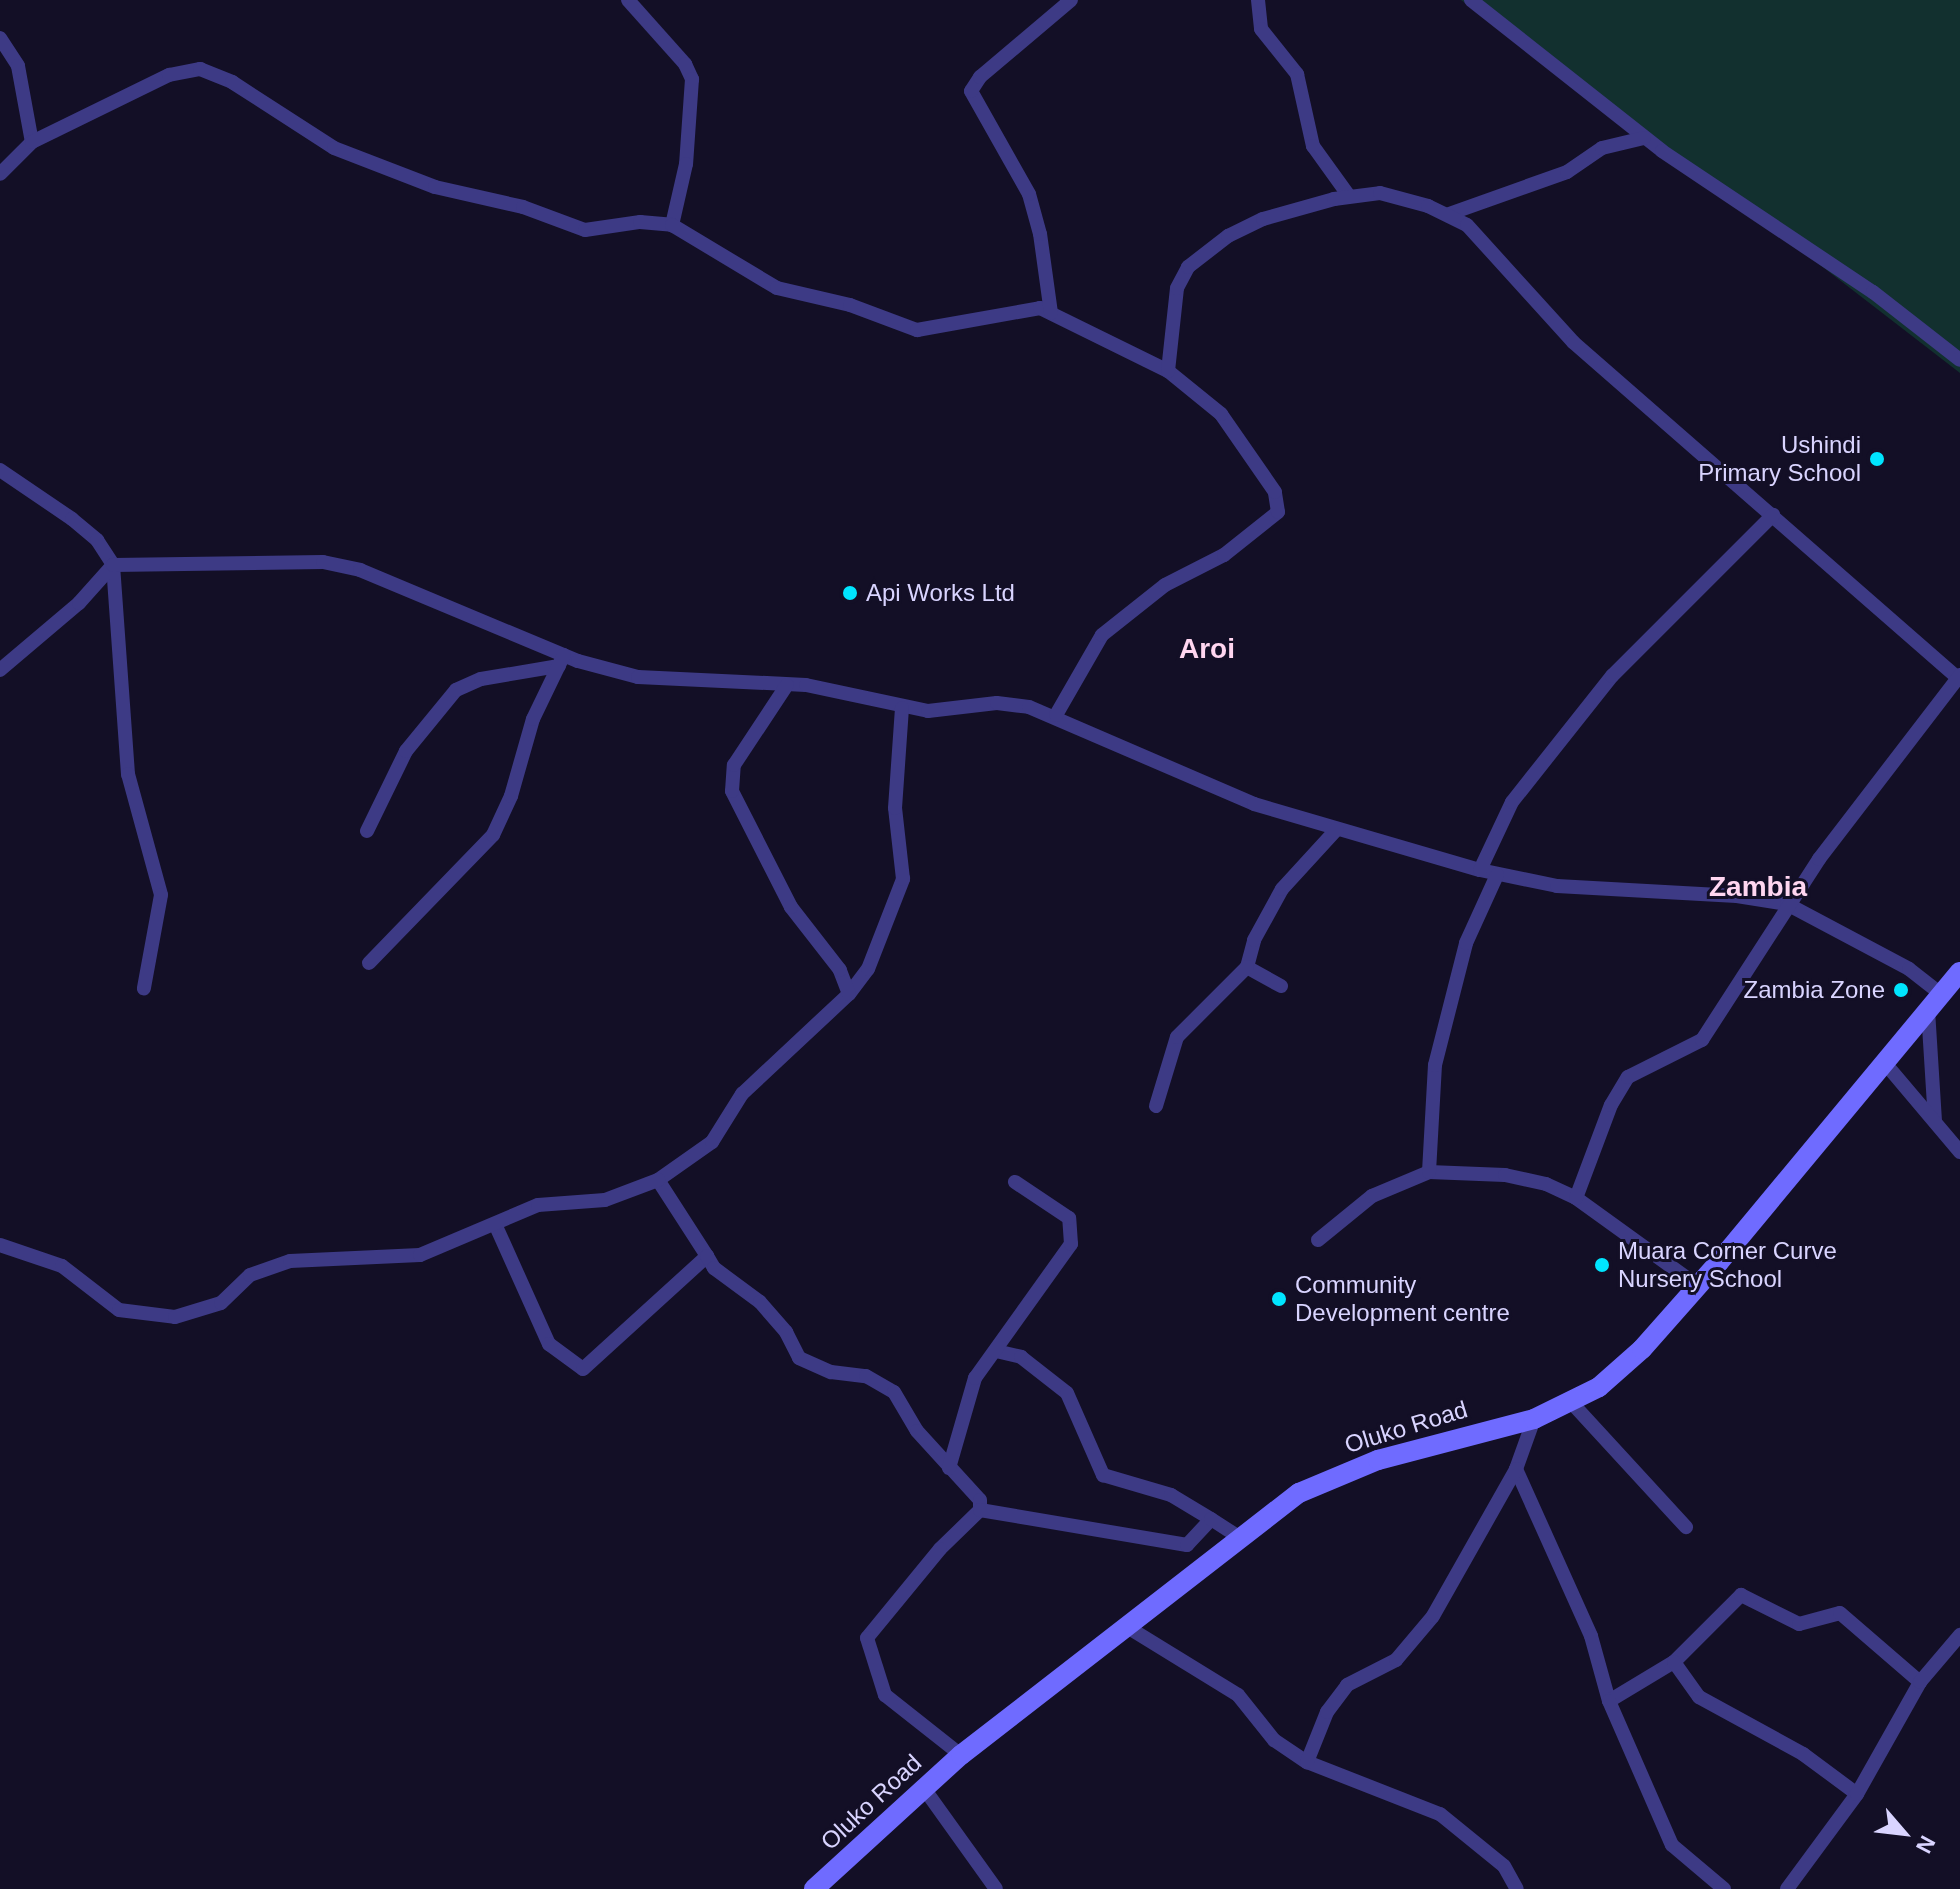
<!DOCTYPE html>
<html>
<head>
<meta charset="utf-8">
<style>
	body { margin:0 }
	#map { position:relative; width:1960px; height:1889px; overflow:hidden; background:#130f26; font-family:Helvetica,sans-serif }
	div>[style] { position:absolute }
	.green>* { inset:0; background:#12302f }
	.street>* { height:14px; margin:-7px; padding:0 7px; transform-origin:7px; border-radius:7px; background:#3d3a85 }
	.secondary>* { height:20px; margin:-10px; padding:0 10px; transform-origin:10px; border-radius:10px; background:#6f6bff }
	.dots>* { width:22px; height:22px; translate:-50% -50%; box-sizing:border-box; border:4px solid #130f26; border-radius:50% }
	span { translate:-50% -50%; white-space:nowrap; text-align:center; line-height:1.15; -webkit-text-stroke:6px #130f26; paint-order:stroke }
	.poi-label { font-size:24px; color:#d9d4ff }
	.right { translate:-100% -50%; text-align:right }
	.left { translate:0 -50%; text-align:left }
	.street-label { font-size:24px; color:#d9d4ff }
	.quarter-label { font-size:28px; color:#ffd6f0; font-weight:700 }
	.north { position:absolute; left:1864px; top:1793px; width:80px; height:80px; -webkit-text-stroke:6px #130f26; paint-order:stroke; rotate:118deg; font-size:22px; font-weight:700; line-height:32px; text-align:center; color:#d9d4ff }
	.north::after { content:''; display:block; margin:auto; width:28px; height:36px; background:#d9d4ff; clip-path:polygon(50% 0,100% 100%,50% 72%,0 100%) }
</style>
</head>
<body>
<div id="map">
	<div class="green">
		<div style="clip-path:polygon(1461px 0,1960px 0,1960px 373px,1758px 217px)"></div>
	</div>
	<div class="street">
		<div style="left:628px;top:0;width:86px;rotate:48.3deg"></div>
		<div style="left:685px;top:64px;width:17px;rotate:65deg"></div>
		<div style="left:692px;top:79px;width:85px;rotate:94deg"></div>
		<div style="left:686px;top:164px;width:63px;rotate:102.9deg"></div>
		<div style="left:1258px;top:0;width:29px;rotate:84deg"></div>
		<div style="left:1261px;top:29px;width:58px;rotate:51.3deg"></div>
		<div style="left:1297px;top:74px;width:74px;rotate:77.5deg"></div>
		<div style="left:1313px;top:146px;width:62px;rotate:54.2deg"></div>
		<div style="left:1471px;top:0;width:243px;rotate:38.3deg"></div>
		<div style="left:1662px;top:151px;width:254px;rotate:33.8deg"></div>
		<div style="left:1873px;top:292px;width:110px;rotate:38deg"></div>
		<div style="left:0;top:38px;width:33px;rotate:57deg"></div>
		<div style="left:18px;top:66px;width:77px;rotate:79.6deg"></div>
		<div style="left:32px;top:142px;width:45px;rotate:135deg"></div>
		<div style="left:32px;top:142px;width:153px;rotate:-26.1deg"></div>
		<div style="left:169px;top:75px;width:32px;rotate:-11deg"></div>
		<div style="left:200px;top:69px;width:35px;rotate:22deg"></div>
		<div style="left:232px;top:82px;width:121px;rotate:32.9deg"></div>
		<div style="left:334px;top:148px;width:108px;rotate:21.1deg"></div>
		<div style="left:435px;top:187px;width:90px;rotate:12.8deg"></div>
		<div style="left:523px;top:207px;width:66px;rotate:20.4deg"></div>
		<div style="left:585px;top:230px;width:56px;rotate:-8.3deg"></div>
		<div style="left:640px;top:222px;width:32px;rotate:5deg"></div>
		<div style="left:672px;top:225px;width:122px;rotate:31deg"></div>
		<div style="left:777px;top:288px;width:75px;rotate:13.1deg"></div>
		<div style="left:850px;top:305px;width:72px;rotate:20.5deg"></div>
		<div style="left:917px;top:330px;width:125px;rotate:-10.1deg"></div>
		<div style="left:1040px;top:308px;width:143px;rotate:26.2deg"></div>
		<div style="left:1449px;top:214px;width:125px;rotate:-19.6deg"></div>
		<div style="left:1567px;top:172px;width:42px;rotate:-34.4deg"></div>
		<div style="left:1602px;top:148px;width:43px;rotate:-13.4deg"></div>
		<div style="left:1051px;top:313px;width:80px;rotate:-97.9deg"></div>
		<div style="left:1040px;top:234px;width:41px;rotate:-105.4deg"></div>
		<div style="left:1029px;top:194px;width:118px;rotate:-119.4deg"></div>
		<div style="left:971px;top:91px;width:17px;rotate:-57deg"></div>
		<div style="left:980px;top:77px;width:119px;rotate:-40.2deg"></div>
		<div style="left:0;top:470px;width:87px;rotate:34.2deg"></div>
		<div style="left:72px;top:519px;width:33px;rotate:40deg"></div>
		<div style="left:97px;top:540px;width:30px;rotate:57deg"></div>
		<div style="left:113px;top:565px;width:210px;rotate:85.9deg"></div>
		<div style="left:128px;top:774px;width:125px;rotate:74.7deg"></div>
		<div style="left:161px;top:895px;width:95px;rotate:100.4deg"></div>
		<div style="left:0;top:670px;width:104px;rotate:-40.3deg"></div>
		<div style="left:79px;top:603px;width:51px;rotate:-48.2deg"></div>
		<div style="left:113px;top:565px;width:210px;rotate:-0.8deg"></div>
		<div style="left:323px;top:562px;width:38px;rotate:12deg"></div>
		<div style="left:360px;top:570px;width:236px;rotate:22.7deg"></div>
		<div style="left:578px;top:661px;width:62px;rotate:14.9deg"></div>
		<div style="left:638px;top:677px;width:168px;rotate:2.7deg"></div>
		<div style="left:806px;top:685px;width:125px;rotate:12deg"></div>
		<div style="left:928px;top:711px;width:69px;rotate:-6.6deg"></div>
		<div style="left:997px;top:703px;width:32px;rotate:7deg"></div>
		<div style="left:1029px;top:707px;width:245px;rotate:23.3deg"></div>
		<div style="left:1254px;top:804px;width:235px;rotate:16.3deg"></div>
		<div style="left:1480px;top:870px;width:79px;rotate:11.7deg"></div>
		<div style="left:1557px;top:886px;width:180px;rotate:3.2deg"></div>
		<div style="left:1737px;top:896px;width:51px;rotate:9.1deg"></div>
		<div style="left:1787px;top:904px;width:138px;rotate:28deg"></div>
		<div style="left:1909px;top:969px;width:41px;rotate:38deg"></div>
		<div style="left:1056px;top:715px;width:92px;rotate:-60.1deg"></div>
		<div style="left:1102px;top:635px;width:80px;rotate:-38.4deg"></div>
		<div style="left:1165px;top:585px;width:66px;rotate:-27deg"></div>
		<div style="left:1224px;top:555px;width:69px;rotate:-38.5deg"></div>
		<div style="left:1278px;top:512px;width:20px;rotate:-99deg"></div>
		<div style="left:1275px;top:492px;width:95px;rotate:-124.7deg"></div>
		<div style="left:1221px;top:414px;width:68px;rotate:-140.9deg"></div>
		<div style="left:1168px;top:371px;width:83px;rotate:-83.8deg"></div>
		<div style="left:1177px;top:288px;width:24px;rotate:-62deg"></div>
		<div style="left:1188px;top:267px;width:51px;rotate:-37.8deg"></div>
		<div style="left:1228px;top:236px;width:39px;rotate:-26deg"></div>
		<div style="left:1263px;top:219px;width:74px;rotate:-15.7deg"></div>
		<div style="left:1334px;top:199px;width:46px;rotate:-7.4deg"></div>
		<div style="left:1380px;top:193px;width:50px;rotate:15.2deg"></div>
		<div style="left:1428px;top:206px;width:43px;rotate:26deg"></div>
		<div style="left:1467px;top:225px;width:158px;rotate:47.8deg"></div>
		<div style="left:1573px;top:342px;width:514px;rotate:41.13deg"></div>
		<div style="left:367px;top:831px;width:89px;rotate:-64deg"></div>
		<div style="left:406px;top:751px;width:79px;rotate:-50.7deg"></div>
		<div style="left:456px;top:690px;width:27px;rotate:-24deg"></div>
		<div style="left:481px;top:679px;width:79px;rotate:-9.5deg"></div>
		<div style="left:1480px;top:870px;width:75px;rotate:-64.8deg"></div>
		<div style="left:1512px;top:802px;width:161px;rotate:-51.6deg"></div>
		<div style="left:1612px;top:676px;width:228px;rotate:-45deg"></div>
		<div style="left:369px;top:963px;width:178px;rotate:-45.9deg"></div>
		<div style="left:493px;top:835px;width:43px;rotate:-65.2deg"></div>
		<div style="left:511px;top:796px;width:80px;rotate:-74.1deg"></div>
		<div style="left:533px;top:719px;width:71px;rotate:-64.2deg"></div>
		<div style="left:1281px;top:986px;width:39px;rotate:-151deg"></div>
		<div style="left:1247px;top:967px;width:28px;rotate:-75deg"></div>
		<div style="left:1254px;top:940px;width:58px;rotate:-61.2deg"></div>
		<div style="left:1282px;top:889px;width:81px;rotate:-47.5deg"></div>
		<div style="left:849px;top:994px;width:31px;rotate:-53deg"></div>
		<div style="left:868px;top:969px;width:97px;rotate:-68.7deg"></div>
		<div style="left:903px;top:879px;width:71px;rotate:-96.4deg"></div>
		<div style="left:895px;top:808px;width:100px;rotate:-86deg"></div>
		<div style="left:1928px;top:1010px;width:112px;rotate:86.4deg"></div>
		<div style="left:1884px;top:1062px;width:118px;rotate:49.8deg"></div>
		<div style="left:1156px;top:1106px;width:72px;rotate:-73.1deg"></div>
		<div style="left:1177px;top:1037px;width:99px;rotate:-45deg"></div>
		<div style="left:1429px;top:1172px;width:76px;rotate:2.3deg"></div>
		<div style="left:1505px;top:1175px;width:42px;rotate:12.4deg"></div>
		<div style="left:1546px;top:1184px;width:33px;rotate:25deg"></div>
		<div style="left:1576px;top:1198px;width:150px;rotate:35.8deg"></div>
		<div style="left:1576px;top:1198px;width:99px;rotate:-69.4deg"></div>
		<div style="left:1611px;top:1105px;width:33px;rotate:-59deg"></div>
		<div style="left:1628px;top:1077px;width:83px;rotate:-26.6deg"></div>
		<div style="left:1702px;top:1040px;width:216px;rotate:-57.1deg"></div>
		<div style="left:1819px;top:859px;width:232px;rotate:-52.5deg"></div>
		<div style="left:495px;top:1224px;width:132px;rotate:65.8deg"></div>
		<div style="left:549px;top:1344px;width:42px;rotate:36.3deg"></div>
		<div style="left:583px;top:1369px;width:168px;rotate:-42.3deg"></div>
		<div style="left:707px;top:1256px;width:90px;rotate:-122.8deg"></div>
		<div style="left:658px;top:1180px;width:66px;rotate:-35.1deg"></div>
		<div style="left:712px;top:1142px;width:57px;rotate:-58deg"></div>
		<div style="left:742px;top:1094px;width:146px;rotate:-43.1deg"></div>
		<div style="left:849px;top:994px;width:26px;rotate:-111deg"></div>
		<div style="left:840px;top:970px;width:80px;rotate:-127.9deg"></div>
		<div style="left:791px;top:907px;width:130px;rotate:-117deg"></div>
		<div style="left:732px;top:791px;width:26px;rotate:-86deg"></div>
		<div style="left:734px;top:765px;width:96px;rotate:-56.5deg"></div>
		<div style="left:1318px;top:1240px;width:70px;rotate:-39.2deg"></div>
		<div style="left:1372px;top:1196px;width:62px;rotate:-22.8deg"></div>
		<div style="left:1429px;top:1172px;width:107px;rotate:-86.8deg"></div>
		<div style="left:1435px;top:1065px;width:126px;rotate:-75.7deg"></div>
		<div style="left:1466px;top:943px;width:75px;rotate:-65.5deg"></div>
		<div style="left:0;top:1245px;width:65px;rotate:18.7deg"></div>
		<div style="left:62px;top:1266px;width:72px;rotate:37.7deg"></div>
		<div style="left:119px;top:1310px;width:56px;rotate:7.1deg"></div>
		<div style="left:175px;top:1317px;width:48px;rotate:-16.9deg"></div>
		<div style="left:221px;top:1303px;width:40px;rotate:-44deg"></div>
		<div style="left:250px;top:1275px;width:42px;rotate:-19.3deg"></div>
		<div style="left:290px;top:1261px;width:130px;rotate:-2.6deg"></div>
		<div style="left:420px;top:1255px;width:128px;rotate:-23deg"></div>
		<div style="left:538px;top:1205px;width:67px;rotate:-4.3deg"></div>
		<div style="left:605px;top:1200px;width:57px;rotate:-20.7deg"></div>
		<div style="left:707px;top:1256px;width:14px;rotate:60deg"></div>
		<div style="left:714px;top:1268px;width:57px;rotate:36.5deg"></div>
		<div style="left:760px;top:1302px;width:40px;rotate:49deg"></div>
		<div style="left:786px;top:1332px;width:29px;rotate:63deg"></div>
		<div style="left:799px;top:1358px;width:35px;rotate:24deg"></div>
		<div style="left:831px;top:1372px;width:35px;rotate:7deg"></div>
		<div style="left:866px;top:1376px;width:32px;rotate:30deg"></div>
		<div style="left:894px;top:1392px;width:45px;rotate:59.5deg"></div>
		<div style="left:917px;top:1431px;width:93px;rotate:47.6deg"></div>
		<div style="left:980px;top:1500px;width:10px;rotate:90deg"></div>
		<div style="left:980px;top:1510px;width:56px;rotate:135.7deg"></div>
		<div style="left:940px;top:1549px;width:115px;rotate:129.4deg"></div>
		<div style="left:867px;top:1638px;width:60px;rotate:72.5deg"></div>
		<div style="left:885px;top:1695px;width:97px;rotate:38.3deg"></div>
		<div style="left:996px;top:1351px;width:26px;rotate:13deg"></div>
		<div style="left:1021px;top:1357px;width:58px;rotate:38deg"></div>
		<div style="left:1067px;top:1393px;width:90px;rotate:66.3deg"></div>
		<div style="left:1103px;top:1475px;width:71px;rotate:16.4deg"></div>
		<div style="left:1171px;top:1495px;width:47px;rotate:31deg"></div>
		<div style="left:1571px;top:1402px;width:170px;rotate:47.4deg"></div>
		<div style="left:1534px;top:1419px;width:53px;rotate:109.8deg"></div>
		<div style="left:1516px;top:1469px;width:183px;rotate:65.8deg"></div>
		<div style="left:1591px;top:1636px;width:67px;rotate:74.5deg"></div>
		<div style="left:1609px;top:1701px;width:76px;rotate:-31deg"></div>
		<div style="left:1674px;top:1662px;width:95px;rotate:-45deg"></div>
		<div style="left:1741px;top:1595px;width:65px;rotate:26.6deg"></div>
		<div style="left:1799px;top:1624px;width:42px;rotate:-15deg"></div>
		<div style="left:1840px;top:1613px;width:106px;rotate:40.8deg"></div>
		<div style="left:949px;top:1468px;width:94px;rotate:-73.9deg"></div>
		<div style="left:975px;top:1378px;width:165px;rotate:-54.4deg"></div>
		<div style="left:1071px;top:1244px;width:26px;rotate:-94deg"></div>
		<div style="left:1069px;top:1218px;width:65px;rotate:-146.3deg"></div>
		<div style="left:980px;top:1510px;width:210px;rotate:9.6deg"></div>
		<div style="left:1187px;top:1545px;width:35px;rotate:-47deg"></div>
		<div style="left:1211px;top:1519px;width:33px;rotate:33deg"></div>
		<div style="left:1129px;top:1628px;width:128px;rotate:31.6deg"></div>
		<div style="left:1238px;top:1695px;width:58px;rotate:51.3deg"></div>
		<div style="left:1274px;top:1740px;width:40px;rotate:34deg"></div>
		<div style="left:1307px;top:1762px;width:143px;rotate:21.4deg"></div>
		<div style="left:1440px;top:1814px;width:82px;rotate:39.1deg"></div>
		<div style="left:1504px;top:1866px;width:26px;rotate:61deg"></div>
		<div style="left:1674px;top:1662px;width:43px;rotate:54.5deg"></div>
		<div style="left:1699px;top:1697px;width:119px;rotate:28.7deg"></div>
		<div style="left:1803px;top:1754px;width:67px;rotate:36.5deg"></div>
		<div style="left:1609px;top:1701px;width:157px;rotate:66.4deg"></div>
		<div style="left:1672px;top:1845px;width:68px;rotate:40.2deg"></div>
		<div style="left:1307px;top:1762px;width:54px;rotate:-68.2deg"></div>
		<div style="left:1327px;top:1712px;width:34px;rotate:-53deg"></div>
		<div style="left:1347px;top:1685px;width:55px;rotate:-27deg"></div>
		<div style="left:1396px;top:1660px;width:57px;rotate:-49.9deg"></div>
		<div style="left:1433px;top:1616px;width:169px;rotate:-60.5deg"></div>
		<div style="left:923px;top:1787px;width:125px;rotate:54.4deg"></div>
		<div style="left:1787px;top:1889px;width:118px;rotate:-53.6deg"></div>
		<div style="left:1857px;top:1794px;width:129px;rotate:-60.6deg"></div>
		<div style="left:1920px;top:1682px;width:62px;rotate:-49.6deg"></div>
	</div>
	<div class="secondary">
		<div style="left:814px;top:1889px;width:199px;rotate:-42.4deg"></div>
		<div style="left:961px;top:1755px;width:428px;rotate:-37.8deg"></div>
		<div style="left:1299px;top:1493px;width:86px;rotate:-22.7deg"></div>
		<div style="left:1378px;top:1460px;width:161px;rotate:-14.7deg"></div>
		<div style="left:1534px;top:1419px;width:72px;rotate:-26.2deg"></div>
		<div style="left:1599px;top:1387px;width:57px;rotate:-41.5deg"></div>
		<div style="left:1642px;top:1349px;width:116px;rotate:-48.5deg"></div>
		<div style="left:1719px;top:1262px;width:377px;rotate:-50.3deg"></div>
	</div>
	<div class="dots">
		<div style="left:1877px;top:459px;background:#00e5ff"></div>
		<div style="left:850px;top:593px;background:#00e5ff"></div>
		<div style="left:1901px;top:990px;background:#00e5ff"></div>
		<div style="left:1602px;top:1265px;background:#00e5ff"></div>
		<div style="left:1279px;top:1299px;background:#00e5ff"></div>
	</div>
	<div class="poi-label">
		<span class="right" style="left:1861px;top:459px">Ushindi<br>Primary School</span>
		<span class="left" style="left:866px;top:593px">Api Works Ltd</span>
		<span class="right" style="left:1885px;top:990px">Zambia Zone</span>
		<span class="left" style="left:1618px;top:1265px">Muara Corner Curve<br>Nursery School</span>
		<span class="left" style="left:1295px;top:1299px">Community<br>Development centre</span>
	</div>
	<div class="street-label">
		<span style="left:1406px;top:1427px;rotate:-17deg">Oluko Road</span>
		<span style="left:871px;top:1802px;rotate:-43deg">Oluko Road</span>
	</div>
	<div class="quarter-label">
		<span style="left:1207px;top:649px">Aroi</span>
		<span style="left:1758px;top:887px">Zambia</span>
	</div>
	<div class="north">N</div>
</div>
</body>
</html>
